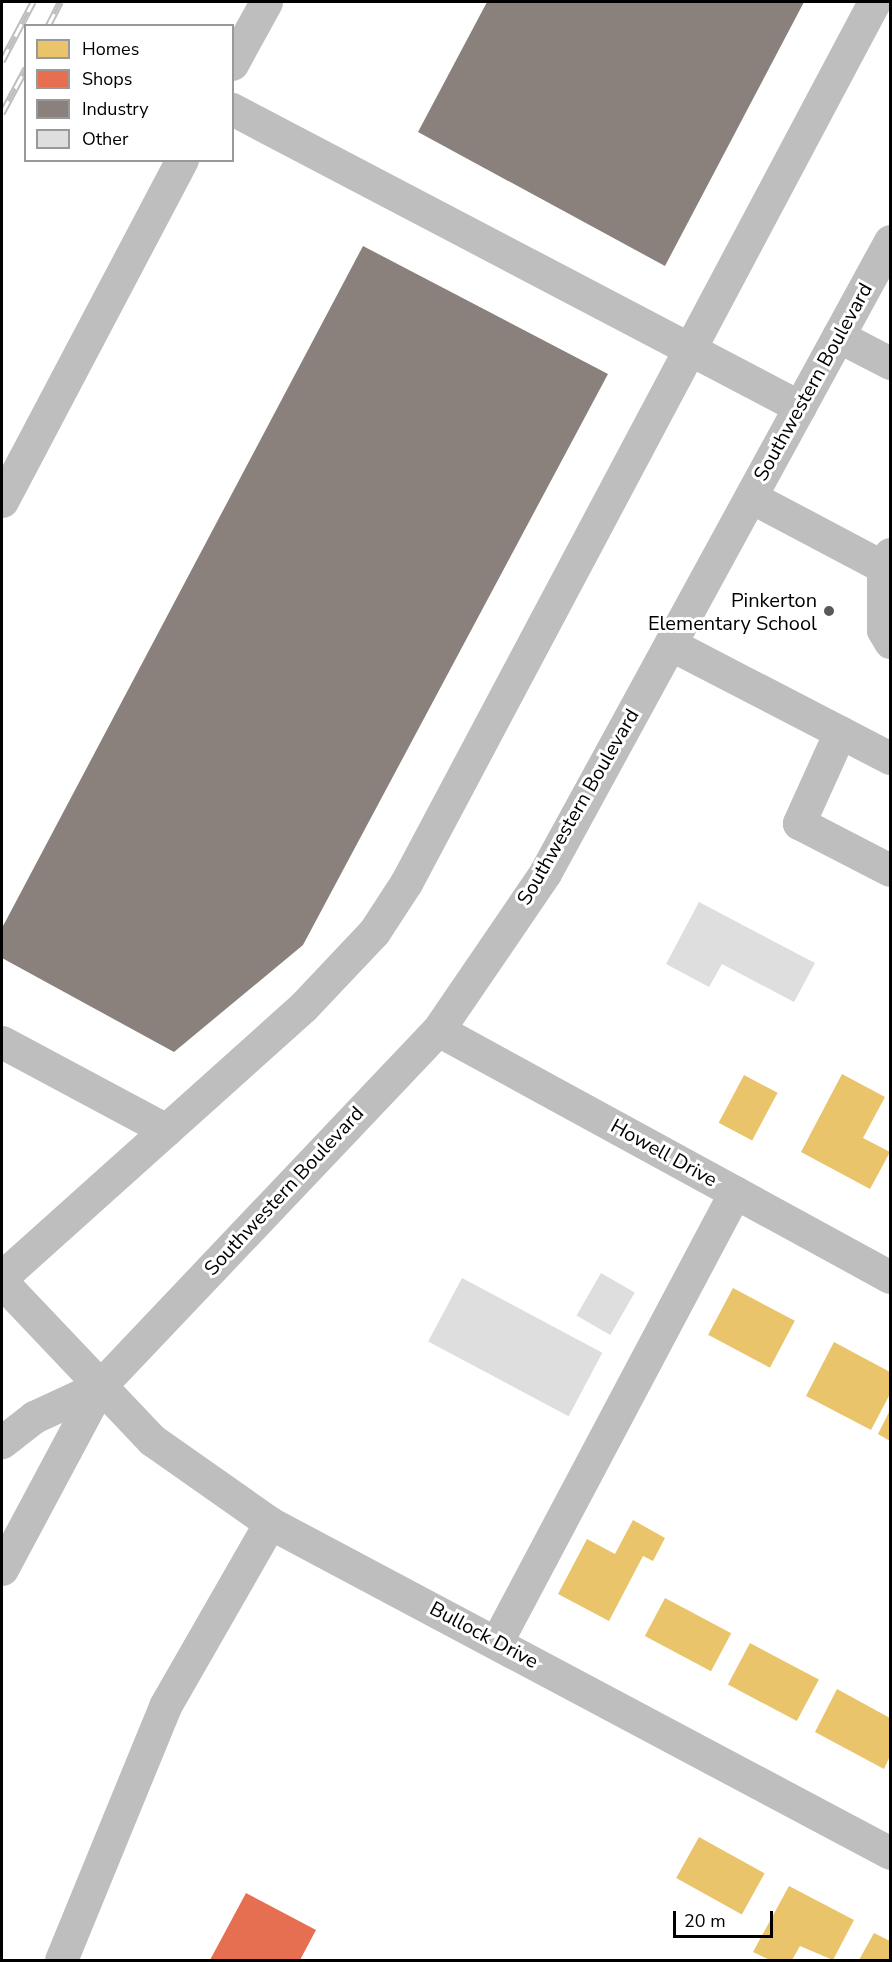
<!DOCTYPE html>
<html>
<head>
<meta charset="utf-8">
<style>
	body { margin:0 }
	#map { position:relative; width:892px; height:1962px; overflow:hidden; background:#fff; font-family:"Nunito Sans",sans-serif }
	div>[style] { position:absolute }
	.homes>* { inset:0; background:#e9c46a; transform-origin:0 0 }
	.shops>* { inset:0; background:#e76f51 }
	.industry>* { inset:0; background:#8a817c }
	.building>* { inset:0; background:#dedede; transform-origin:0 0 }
	.minor>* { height:33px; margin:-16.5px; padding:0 16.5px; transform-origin:16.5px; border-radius:16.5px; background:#bebebe }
	.rail>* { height:7px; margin-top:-3.5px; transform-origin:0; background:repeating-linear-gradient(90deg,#fff 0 14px,#bebebe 0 28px); box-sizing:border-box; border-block:2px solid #bebebe }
	.dots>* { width:16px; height:16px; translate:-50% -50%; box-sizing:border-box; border:3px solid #fff; border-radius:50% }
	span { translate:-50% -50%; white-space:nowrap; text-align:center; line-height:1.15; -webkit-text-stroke:6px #fff; paint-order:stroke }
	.street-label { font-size:20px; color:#000 }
	.poi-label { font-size:20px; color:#000 }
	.right { translate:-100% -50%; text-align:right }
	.frame { position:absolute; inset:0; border:3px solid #000; pointer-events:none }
	.legend { position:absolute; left:24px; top:24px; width:210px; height:138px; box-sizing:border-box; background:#fff; border:2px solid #999; margin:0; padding:8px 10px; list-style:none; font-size:18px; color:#000 }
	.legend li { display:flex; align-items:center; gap:12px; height:30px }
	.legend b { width:30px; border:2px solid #999 }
	.scale { position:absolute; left:673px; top:1911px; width:100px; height:27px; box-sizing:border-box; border:3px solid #000; border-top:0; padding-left:8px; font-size:18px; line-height:21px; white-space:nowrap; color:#000; -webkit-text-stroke:4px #fff; paint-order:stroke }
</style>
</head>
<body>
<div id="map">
	<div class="homes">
		<div style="clip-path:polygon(842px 1074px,885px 1097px,863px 1138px,890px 1152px,870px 1189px,801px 1152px)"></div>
		<div style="left:744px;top:1075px;width:38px;height:54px;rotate:28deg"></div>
		<div style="left:733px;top:1288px;width:70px;height:53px;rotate:28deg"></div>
		<div style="clip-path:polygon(834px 1342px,890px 1372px,890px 1394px,871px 1430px,806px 1396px)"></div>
		<div style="clip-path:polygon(890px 1410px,890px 1441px,878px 1434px)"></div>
		<div style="clip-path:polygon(633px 1520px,665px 1538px,653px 1561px,643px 1556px,609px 1621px,558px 1594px,587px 1539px,615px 1554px)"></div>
		<div style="left:665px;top:1598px;width:75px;height:43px;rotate:28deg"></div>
		<div style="left:750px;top:1643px;width:78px;height:47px;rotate:28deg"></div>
		<div style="clip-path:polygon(837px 1689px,890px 1718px,890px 1756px,884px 1769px,815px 1732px)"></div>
		<div style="left:699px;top:1837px;width:75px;height:47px;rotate:29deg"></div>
		<div style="clip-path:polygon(789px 1886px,854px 1920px,833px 1960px,800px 1946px,792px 1960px,770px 1960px,753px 1952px)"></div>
		<div style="clip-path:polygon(874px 1933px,890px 1941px,890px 1960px,859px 1960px)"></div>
	</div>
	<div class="shops">
		<div style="clip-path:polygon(246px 1893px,316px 1930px,300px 1960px,210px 1960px)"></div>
	</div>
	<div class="industry">
		<div style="clip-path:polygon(487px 2px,804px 2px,665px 266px,418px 132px)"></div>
		<div style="clip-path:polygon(363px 246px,608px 374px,303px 945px,174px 1052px,2px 958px,2px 928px)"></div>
	</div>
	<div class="building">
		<div style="clip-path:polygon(699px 902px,815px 963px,794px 1002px,722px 964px,709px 987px,666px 964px)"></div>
		<div style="left:601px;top:1273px;width:39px;height:49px;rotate:30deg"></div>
		<div style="left:462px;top:1278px;width:159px;height:72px;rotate:28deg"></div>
	</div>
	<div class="minor">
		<div style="left:232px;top:64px;width:71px;rotate:-61.3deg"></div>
		<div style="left:232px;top:109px;width:641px;rotate:27.68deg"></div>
		<div style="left:838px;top:336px;width:59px;rotate:27.4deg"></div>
		<div style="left:751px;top:497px;width:149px;rotate:27.9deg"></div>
		<div style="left:2px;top:501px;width:386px;rotate:-62.2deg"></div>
		<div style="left:890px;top:554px;width:15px;rotate:118deg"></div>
		<div style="left:883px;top:567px;width:63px;rotate:90deg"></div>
		<div style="left:883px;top:630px;width:14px;rotate:60deg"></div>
		<div style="left:670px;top:644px;width:248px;rotate:27.4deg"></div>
		<div style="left:840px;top:732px;width:100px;rotate:114.3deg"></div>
		<div style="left:799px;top:823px;width:102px;rotate:27.3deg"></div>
		<div style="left:438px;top:1030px;width:515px;rotate:28.65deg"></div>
		<div style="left:2px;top:1042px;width:186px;rotate:28.2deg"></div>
		<div style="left:2px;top:1277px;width:404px;rotate:-41.9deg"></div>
		<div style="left:303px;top:1007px;width:103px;rotate:-46.6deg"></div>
		<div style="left:374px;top:932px;width:59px;rotate:-56.9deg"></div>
		<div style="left:406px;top:883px;width:998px;rotate:-62.02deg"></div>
		<div style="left:2px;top:1282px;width:218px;rotate:46.5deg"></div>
		<div style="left:152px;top:1440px;width:144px;rotate:35.1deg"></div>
		<div style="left:270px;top:1523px;width:702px;rotate:28.02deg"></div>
		<div style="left:2px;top:1442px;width:41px;rotate:-38deg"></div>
		<div style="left:34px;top:1417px;width:72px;rotate:-24.8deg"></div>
		<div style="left:2px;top:1569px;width:206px;rotate:-61.9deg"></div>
		<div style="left:99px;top:1387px;width:492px;rotate:-46.5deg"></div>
		<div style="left:438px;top:1030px;width:190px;rotate:-55.7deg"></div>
		<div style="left:545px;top:873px;width:720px;rotate:-61.37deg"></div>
		<div style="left:497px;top:1641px;width:508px;rotate:-62.07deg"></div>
		<div style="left:61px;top:1960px;width:274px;rotate:-67.7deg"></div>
		<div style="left:165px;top:1706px;width:211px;rotate:-60.2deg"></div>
	</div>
	<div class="rail">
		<div style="left:48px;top:26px;width:27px;rotate:-63deg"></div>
		<div style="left:2px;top:61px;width:67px;rotate:-62.3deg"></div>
		<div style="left:2px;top:113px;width:51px;rotate:-61.9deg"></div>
	</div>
	<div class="dots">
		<div style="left:829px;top:611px;background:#595959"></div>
	</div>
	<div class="street-label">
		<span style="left:813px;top:382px;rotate:-61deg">Southwestern Boulevard</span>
		<span style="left:578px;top:807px;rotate:-60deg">Southwestern Boulevard</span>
		<span style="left:664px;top:1153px;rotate:29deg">Howell Drive</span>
		<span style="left:284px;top:1191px;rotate:-47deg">Southwestern Boulevard</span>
		<span style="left:484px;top:1635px;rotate:28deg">Bullock Drive</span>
	</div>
	<div class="poi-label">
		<span class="right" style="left:817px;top:612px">Pinkerton<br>Elementary School</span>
	</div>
	<div class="frame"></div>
	<ul class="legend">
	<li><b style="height:16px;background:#e9c46a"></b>Homes</li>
	<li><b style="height:16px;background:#e76f51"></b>Shops</li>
	<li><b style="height:16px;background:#8a817c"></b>Industry</li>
	<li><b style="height:16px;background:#dedede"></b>Other</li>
	</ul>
	<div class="scale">20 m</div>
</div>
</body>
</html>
